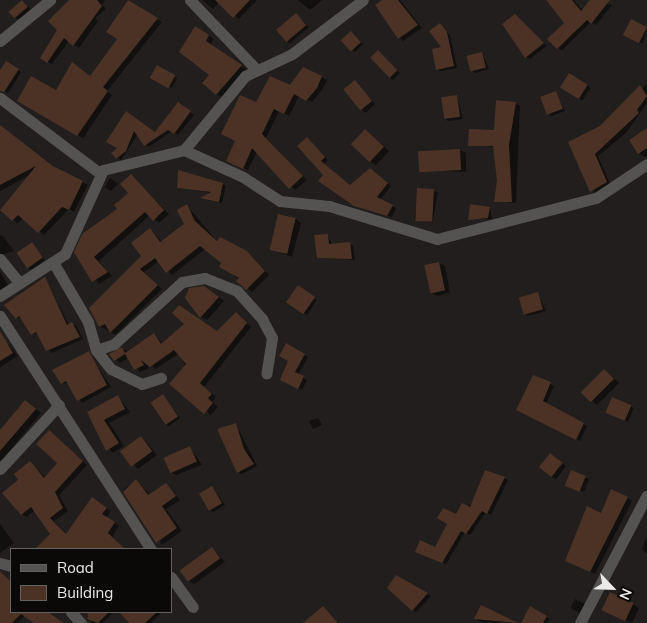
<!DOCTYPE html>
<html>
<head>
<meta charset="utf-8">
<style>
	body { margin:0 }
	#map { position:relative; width:647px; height:623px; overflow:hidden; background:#211e1d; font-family:Mulish,sans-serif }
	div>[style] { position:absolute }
	.shadow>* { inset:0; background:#0007; transform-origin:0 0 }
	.building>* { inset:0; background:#4b3224; transform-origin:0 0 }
	.minor>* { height:11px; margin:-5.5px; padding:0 5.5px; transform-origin:5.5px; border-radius:5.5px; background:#555352 }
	span { translate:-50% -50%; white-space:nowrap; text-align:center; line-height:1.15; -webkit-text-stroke:4px #0a0908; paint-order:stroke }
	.legend { position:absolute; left:10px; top:548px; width:162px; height:65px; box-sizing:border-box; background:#0a0908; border:1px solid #646362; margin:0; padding:6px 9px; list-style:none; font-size:15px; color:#eceae9 }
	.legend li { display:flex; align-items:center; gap:10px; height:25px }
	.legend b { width:25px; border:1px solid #646362 }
	.north { position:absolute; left:587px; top:563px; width:50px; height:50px; -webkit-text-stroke:4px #0a0908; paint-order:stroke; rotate:114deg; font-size:14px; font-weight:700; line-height:20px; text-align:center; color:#eceae9 }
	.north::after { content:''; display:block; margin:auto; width:18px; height:22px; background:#eceae9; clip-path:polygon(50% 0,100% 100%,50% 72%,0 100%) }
</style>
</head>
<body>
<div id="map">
	<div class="shadow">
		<div style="clip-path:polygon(72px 0,105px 0,102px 4px,106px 9px,95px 18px,98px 21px,79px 48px,69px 41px,52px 64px,48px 62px)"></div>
		<div style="clip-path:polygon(202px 0,257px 0,239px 19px,219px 2px,213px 9px)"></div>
		<div style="clip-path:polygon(298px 0,322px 0,310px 10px)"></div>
		<div style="clip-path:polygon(384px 0,400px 0,422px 28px,403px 41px,398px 38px)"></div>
		<div style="clip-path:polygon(550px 0,574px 0,583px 11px,592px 0,612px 5px,596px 25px,591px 22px,562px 50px,558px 48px,566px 23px)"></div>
		<div style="left:23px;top:1px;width:11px;height:17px;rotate:45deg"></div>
		<div style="clip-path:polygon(127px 1px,162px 22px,107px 91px,112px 95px,83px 138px,19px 101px,91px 77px,119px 39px,108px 31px)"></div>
		<div style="clip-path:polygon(296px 14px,309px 27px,290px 43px,287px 41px)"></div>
		<div style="clip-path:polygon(515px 15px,547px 46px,530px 59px,526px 57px)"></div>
		<div style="clip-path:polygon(631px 20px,647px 28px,643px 44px,624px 34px)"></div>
		<div style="clip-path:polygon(440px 24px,450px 35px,457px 68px,441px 71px,437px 69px,443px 47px)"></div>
		<div style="clip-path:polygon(195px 28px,214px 39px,210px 45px,246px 69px,222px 97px,216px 94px)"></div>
		<div style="clip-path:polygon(354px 35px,363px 44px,355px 52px,343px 41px)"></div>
		<div style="left:378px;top:51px;width:31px;height:10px;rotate:45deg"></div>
		<div style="clip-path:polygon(482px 53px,489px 69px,476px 73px,472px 71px)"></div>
		<div style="clip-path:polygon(6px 63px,21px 72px,8px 93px,0 88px,0 72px)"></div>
		<div style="left:157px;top:67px;width:23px;height:11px;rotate:29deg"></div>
		<div style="clip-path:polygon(303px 68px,327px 80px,322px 90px,312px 102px,299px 96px,289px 116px,279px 111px,266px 138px,307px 180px,295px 190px,257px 151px,248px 170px,232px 163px,256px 104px,291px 87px)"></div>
		<div style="left:570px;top:74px;width:25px;height:15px;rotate:34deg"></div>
		<div style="left:355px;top:82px;width:30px;height:13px;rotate:48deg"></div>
		<div style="clip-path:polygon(647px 84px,647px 103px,626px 133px,598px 156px,610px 184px,595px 193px,570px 143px,601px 127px)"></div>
		<div style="clip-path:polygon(555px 92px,565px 111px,551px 116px,548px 114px)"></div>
		<div style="clip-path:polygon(457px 96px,463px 119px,448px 121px,444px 118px)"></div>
		<div style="clip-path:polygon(497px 102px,520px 105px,516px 203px,495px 201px,499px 181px,495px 147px,470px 145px,495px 131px)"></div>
		<div style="clip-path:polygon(182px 106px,194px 115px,178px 135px,172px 131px,149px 147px,138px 134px,121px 160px,117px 158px,130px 115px,156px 133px)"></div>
		<div style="clip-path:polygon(0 127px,58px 169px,88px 185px,74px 212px,69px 209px,44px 235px,23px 218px,18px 223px,13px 220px,30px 175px,0 191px)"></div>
		<div style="clip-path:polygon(647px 129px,647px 155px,645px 157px,639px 153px)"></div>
		<div style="clip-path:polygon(366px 130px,389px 151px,376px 165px,371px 162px)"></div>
		<div style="clip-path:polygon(307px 138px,328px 160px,324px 164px,351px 186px,374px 172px,391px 186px,380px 200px,396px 208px,392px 217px,360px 208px,325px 175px)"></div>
		<div style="clip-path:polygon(460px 150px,466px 153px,466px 172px,419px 170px)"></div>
		<div style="clip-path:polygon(131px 176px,169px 214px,159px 223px,150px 215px,99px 261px,112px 276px,99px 284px,75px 252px,119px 209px,129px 193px)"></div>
		<div style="clip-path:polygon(110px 178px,118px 184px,111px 191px,105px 187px)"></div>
		<div style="clip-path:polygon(222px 184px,226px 186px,222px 203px,202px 198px,212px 193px,178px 188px)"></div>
		<div style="left:419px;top:189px;width:19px;height:31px;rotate:9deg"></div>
		<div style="clip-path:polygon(187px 206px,218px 242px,251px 255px,269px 275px,252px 292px,205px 249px,172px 275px,159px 261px,144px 272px,162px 289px,115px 335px,100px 326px,143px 256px,150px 230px,162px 242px,186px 224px)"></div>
		<div style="clip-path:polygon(490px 208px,492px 219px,470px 219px)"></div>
		<div style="clip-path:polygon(296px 219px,301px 223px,292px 257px,270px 249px)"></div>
		<div style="clip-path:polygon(0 235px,3px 236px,14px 251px,0 255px)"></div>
		<div style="clip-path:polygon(328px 235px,332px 245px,353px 245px,355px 260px,318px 257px)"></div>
		<div style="clip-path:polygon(32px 243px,45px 260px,31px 270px,28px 268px)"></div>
		<div style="clip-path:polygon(439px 263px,445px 266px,450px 293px,437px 296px,431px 293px)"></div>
		<div style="clip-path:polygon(0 272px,9px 286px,0 293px)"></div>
		<div style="clip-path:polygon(45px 279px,69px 325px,76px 325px,83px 339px,51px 353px,39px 334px,32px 334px,22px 319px,16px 318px)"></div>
		<div style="clip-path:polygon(301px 289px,317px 300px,307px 315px,304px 313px)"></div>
		<div style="clip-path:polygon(210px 291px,224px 301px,207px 320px,201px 317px)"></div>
		<div style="clip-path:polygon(538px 294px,546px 311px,528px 316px,524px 314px)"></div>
		<div style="clip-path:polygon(236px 314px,251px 327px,204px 387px,216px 397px,212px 402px,218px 407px,210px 416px,179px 353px,156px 369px,146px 363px,149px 368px,140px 372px,128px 358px,120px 363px,115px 360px,122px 348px,127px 351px,154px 334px,163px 344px,218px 332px)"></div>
		<div style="clip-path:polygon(0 335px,18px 356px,0 367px)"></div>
		<div style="clip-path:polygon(286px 345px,308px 357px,298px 375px,307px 380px,302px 390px,285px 382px,290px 361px)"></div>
		<div style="clip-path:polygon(88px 353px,111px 387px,82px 403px,69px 384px,62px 383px)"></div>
		<div style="clip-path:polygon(605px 371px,619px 383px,597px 405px,592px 401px)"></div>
		<div style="clip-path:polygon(550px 384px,554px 386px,546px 404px,587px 426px,580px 441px,518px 410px)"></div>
		<div style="clip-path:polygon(163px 395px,180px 418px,169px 426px,165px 424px)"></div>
		<div style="clip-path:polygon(118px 397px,130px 412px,109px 423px,124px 446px,112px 453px,89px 413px)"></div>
		<div style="clip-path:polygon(613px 399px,634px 408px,628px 422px,611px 414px)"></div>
		<div style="clip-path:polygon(31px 405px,41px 413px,0 462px,0 434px)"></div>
		<div style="clip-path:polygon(318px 418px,322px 425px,313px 429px,309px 421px)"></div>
		<div style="clip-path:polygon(236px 424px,257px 466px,242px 474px,238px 472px)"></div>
		<div style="clip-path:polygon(49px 431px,87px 465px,59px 495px,68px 511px,54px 521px,67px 534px,97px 502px,111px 511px,106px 518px,119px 526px,112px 537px,122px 549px,36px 549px,52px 534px,35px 510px,27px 517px,22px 514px,20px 480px,30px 463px,46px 478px,59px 463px)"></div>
		<div style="clip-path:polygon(142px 437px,157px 455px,138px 469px,122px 452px)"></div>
		<div style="clip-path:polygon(190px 447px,202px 465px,176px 475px,170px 472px)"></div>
		<div style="clip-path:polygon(554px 457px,566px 466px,556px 479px,552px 477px)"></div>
		<div style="clip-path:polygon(585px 477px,589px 479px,584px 492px,569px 486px)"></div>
		<div style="clip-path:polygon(504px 478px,508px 480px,491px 515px,486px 512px,470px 535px,465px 532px,446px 564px,420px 553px,436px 548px,456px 516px)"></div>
		<div style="clip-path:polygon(136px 480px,150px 495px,166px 484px,180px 500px,166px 509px,182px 531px,162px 545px,124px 489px)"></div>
		<div style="clip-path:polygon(212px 487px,225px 505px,213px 512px,210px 510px)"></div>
		<div style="clip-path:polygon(627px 498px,632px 501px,595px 574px,571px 563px,601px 514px)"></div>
		<div style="clip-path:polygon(0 524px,14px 543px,0 553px)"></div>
		<div style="clip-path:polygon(647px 536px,647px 553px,642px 550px)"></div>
		<div style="clip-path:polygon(212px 548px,225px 562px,194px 584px,188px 580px)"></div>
		<div style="clip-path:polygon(0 572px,11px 582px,11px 612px,48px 612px,65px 623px,36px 623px,25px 615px,18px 623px,4px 623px,0 618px)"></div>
		<div style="clip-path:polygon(397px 577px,431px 596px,416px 612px,413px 610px)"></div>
		<div style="left:575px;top:599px;width:11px;height:10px;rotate:27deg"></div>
		<div style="clip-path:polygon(633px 604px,639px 608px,632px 623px,609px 613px)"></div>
		<div style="clip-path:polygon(323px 607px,339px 623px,307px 623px)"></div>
		<div style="clip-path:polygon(531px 608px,550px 619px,547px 623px,528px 623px)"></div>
		<div style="clip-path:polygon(90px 612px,109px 612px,112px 614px,103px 623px,93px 623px,86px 616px)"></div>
		<div style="clip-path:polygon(121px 612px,162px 612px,151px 623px,131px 623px)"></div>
		<div style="clip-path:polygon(475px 619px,512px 622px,483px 623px)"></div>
	</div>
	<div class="building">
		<div style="left:22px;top:0;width:9px;height:18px;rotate:49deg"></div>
		<div style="clip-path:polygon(69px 0,97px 0,102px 6px,73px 46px,64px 38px,47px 63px,40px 58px,57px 30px,48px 21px)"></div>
		<div style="clip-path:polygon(128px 0,158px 18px,103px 87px,108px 91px,77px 136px,17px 101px,31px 76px,56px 90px,72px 62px,90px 76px,117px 39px,106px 32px)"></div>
		<div style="clip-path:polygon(215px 0,250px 0,233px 18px)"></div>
		<div style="clip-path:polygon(382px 0,398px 0,418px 25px,398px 39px,375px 5px)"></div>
		<div style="clip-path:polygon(546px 0,572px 0,581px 11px,590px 0,610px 0,591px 24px,587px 20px,557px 49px,547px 39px,564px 23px)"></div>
		<div style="left:296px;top:13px;width:16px;height:26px;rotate:50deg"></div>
		<div style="clip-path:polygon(515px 14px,544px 43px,525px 58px,502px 24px)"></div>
		<div style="left:631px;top:19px;width:18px;height:18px;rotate:27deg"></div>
		<div style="clip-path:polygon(440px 23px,447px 32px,454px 66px,436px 70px,432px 49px,441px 47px,429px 31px)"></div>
		<div style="clip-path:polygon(195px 26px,209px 35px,206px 41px,242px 65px,216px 95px,202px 83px,209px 75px,179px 52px)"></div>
		<div style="left:351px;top:31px;width:15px;height:14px;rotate:48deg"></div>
		<div style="left:378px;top:50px;width:28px;height:11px;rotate:46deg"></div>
		<div style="left:482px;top:52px;width:16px;height:16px;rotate:76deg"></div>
		<div style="clip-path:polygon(6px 61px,19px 69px,4px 92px,0 91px,0 70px)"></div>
		<div style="left:157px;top:65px;width:21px;height:15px;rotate:29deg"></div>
		<div style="clip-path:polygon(303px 67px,322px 76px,317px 88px,306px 101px,294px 94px,284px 114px,274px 109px,262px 134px,303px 176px,289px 189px,252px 148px,243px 169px,226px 161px,235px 141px,221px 134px,240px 95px,256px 102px,270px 76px,290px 85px)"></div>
		<div style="left:569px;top:73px;width:22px;height:17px;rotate:32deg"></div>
		<div style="left:355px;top:80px;width:27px;height:15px;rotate:51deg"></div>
		<div style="clip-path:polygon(640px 85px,647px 96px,637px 110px,639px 113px,595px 154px,607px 182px,590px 192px,568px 142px,600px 126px)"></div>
		<div style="left:556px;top:91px;width:19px;height:17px;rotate:69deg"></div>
		<div style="left:457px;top:95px;width:22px;height:16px;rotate:82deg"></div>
		<div style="clip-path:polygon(496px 100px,516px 102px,509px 145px,512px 202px,494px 202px,497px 181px,493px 146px,468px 146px,469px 129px,494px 130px)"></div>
		<div style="clip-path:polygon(178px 102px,191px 111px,174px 134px,168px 130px,144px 146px,134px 131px,126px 151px,116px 159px,111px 153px,117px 148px,106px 142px,126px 111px,155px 132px)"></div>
		<div style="clip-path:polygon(0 125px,53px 166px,83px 181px,69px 210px,62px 207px,38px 233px,18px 215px,12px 221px,0 210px,36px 166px,0 185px)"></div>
		<div style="clip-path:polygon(647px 128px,647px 148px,638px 154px,629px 140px)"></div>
		<div style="left:365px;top:129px;width:26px;height:21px;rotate:43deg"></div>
		<div style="clip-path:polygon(307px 137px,325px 157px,321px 161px,350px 185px,370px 168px,388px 183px,377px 197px,393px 205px,387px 216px,354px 206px,318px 181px,323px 175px,297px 146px)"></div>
		<div style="left:460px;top:149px;width:21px;height:42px;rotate:87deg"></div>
		<div style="clip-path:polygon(178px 170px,223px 183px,219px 202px,200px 198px,211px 192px,177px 188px)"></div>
		<div style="clip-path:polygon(131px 174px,164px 210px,153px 221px,145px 212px,94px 257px,108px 272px,92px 282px,74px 252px,82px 234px,117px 209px,114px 205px,128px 193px,120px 184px)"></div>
		<div style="left:417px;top:188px;width:17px;height:33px;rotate:3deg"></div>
		<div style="clip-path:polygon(187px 204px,195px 221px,217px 241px,220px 237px,247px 251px,265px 271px,246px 290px,236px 281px,239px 278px,219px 267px,221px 263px,200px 246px,166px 273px,155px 258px,140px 269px,158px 285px,110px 333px,105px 324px,99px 327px,89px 308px,141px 256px,131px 243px,150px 228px,160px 242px,184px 224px,177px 210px)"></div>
		<div style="clip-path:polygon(470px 204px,490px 207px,488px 218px,468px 220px)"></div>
		<div style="left:278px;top:214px;width:18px;height:37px;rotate:13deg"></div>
		<div style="clip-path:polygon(328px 234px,329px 244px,350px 242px,352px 259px,317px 258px,314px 235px)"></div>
		<div style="left:32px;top:242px;width:19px;height:19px;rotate:55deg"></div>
		<div style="left:439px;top:262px;width:29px;height:15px;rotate:78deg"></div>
		<div style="clip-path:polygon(45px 277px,67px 325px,72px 322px,80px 337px,46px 351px,36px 332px,31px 335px,19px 316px,16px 319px,4px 305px)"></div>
		<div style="left:298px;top:285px;width:21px;height:21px;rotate:35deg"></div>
		<div style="clip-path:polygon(204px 286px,219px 297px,200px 318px,185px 298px,189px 288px)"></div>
		<div style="left:538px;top:292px;width:18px;height:20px;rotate:74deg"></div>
		<div style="clip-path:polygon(179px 305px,217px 331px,236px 312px,247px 323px,200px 383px,212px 394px,208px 398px,213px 403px,204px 414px,169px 384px,186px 364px,174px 350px,150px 367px,141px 360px,144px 365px,134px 370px,125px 354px,114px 361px,109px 354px,122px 347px,125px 353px,154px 333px,161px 344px,184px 324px,172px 313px)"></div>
		<div style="clip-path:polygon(0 331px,13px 353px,0 361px)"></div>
		<div style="clip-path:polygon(286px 343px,305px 354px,295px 372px,304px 376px,298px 389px,280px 380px,288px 361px,279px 356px)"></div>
		<div style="clip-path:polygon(89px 351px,107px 385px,77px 401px,66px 381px,61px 384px,52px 370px)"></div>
		<div style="left:604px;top:369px;width:14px;height:33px;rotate:45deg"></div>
		<div style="clip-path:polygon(533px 375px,551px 382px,543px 401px,584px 423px,576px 440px,516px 410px)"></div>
		<div style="left:163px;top:394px;width:27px;height:15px;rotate:56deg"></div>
		<div style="clip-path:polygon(118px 395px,125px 409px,104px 420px,119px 443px,106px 451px,87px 412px)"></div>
		<div style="left:612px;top:397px;width:21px;height:17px;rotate:23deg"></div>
		<div style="clip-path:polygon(25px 400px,36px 409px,0 451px,0 430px)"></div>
		<div style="clip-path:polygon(236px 423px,244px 449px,254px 464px,237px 473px,217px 429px)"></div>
		<div style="clip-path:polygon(49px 430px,83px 461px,55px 492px,63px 508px,50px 518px,66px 534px,92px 497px,107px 508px,102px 514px,115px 522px,108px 533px,125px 549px,35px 549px,50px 534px,31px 507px,21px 515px,2px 493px,18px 480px,14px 474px,30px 461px,44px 478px,57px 463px,36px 444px)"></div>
		<div style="left:141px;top:436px;width:19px;height:26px;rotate:54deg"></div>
		<div style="left:190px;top:446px;width:17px;height:29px;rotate:66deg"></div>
		<div style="left:550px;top:453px;width:16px;height:18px;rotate:38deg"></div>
		<div style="clip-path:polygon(485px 470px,505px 477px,487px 514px,482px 511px,466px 534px,461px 531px,442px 563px,415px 552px,420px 540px,435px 547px,447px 524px,437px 518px,443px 508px,456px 514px,462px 503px,470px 507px)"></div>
		<div style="left:571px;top:470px;width:16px;height:17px;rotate:22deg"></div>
		<div style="clip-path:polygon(136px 479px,148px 495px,166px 483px,176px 496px,162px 506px,177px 528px,156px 543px,123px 492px)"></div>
		<div style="left:212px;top:486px;width:20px;height:15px;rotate:60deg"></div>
		<div style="clip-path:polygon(611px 489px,628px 497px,590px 572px,565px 561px,587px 506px,601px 513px)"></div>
		<div style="left:212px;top:547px;width:14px;height:40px;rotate:54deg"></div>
		<div style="clip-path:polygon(0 571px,11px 582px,11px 612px,48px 612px,64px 623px,34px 623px,21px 614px,12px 623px,0 623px)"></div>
		<div style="clip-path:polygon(396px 575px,428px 593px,412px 611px,387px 588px)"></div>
		<div style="left:610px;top:592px;width:26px;height:20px;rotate:25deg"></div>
		<div style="clip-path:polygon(481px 605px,518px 623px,474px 619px)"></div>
		<div style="clip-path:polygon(323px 606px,338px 623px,303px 623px)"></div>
		<div style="clip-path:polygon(530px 606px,547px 616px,543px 623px,521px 623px)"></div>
		<div style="clip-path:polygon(88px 612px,109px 612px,98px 623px,87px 619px)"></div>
		<div style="clip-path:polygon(119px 612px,157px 612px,145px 623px,129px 623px)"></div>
	</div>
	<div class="minor">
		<div style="left:190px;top:0;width:97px;rotate:46.3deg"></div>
		<div style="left:0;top:41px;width:65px;rotate:-39.4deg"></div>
		<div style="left:0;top:98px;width:126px;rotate:37deg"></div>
		<div style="left:184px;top:150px;width:65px;rotate:24.6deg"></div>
		<div style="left:243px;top:177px;width:44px;rotate:33deg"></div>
		<div style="left:280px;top:201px;width:49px;rotate:5.8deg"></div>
		<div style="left:329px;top:206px;width:113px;rotate:17deg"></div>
		<div style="left:437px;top:239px;width:164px;rotate:-14.5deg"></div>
		<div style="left:596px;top:198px;width:61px;rotate:-33.7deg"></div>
		<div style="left:0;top:259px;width:28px;rotate:51deg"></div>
		<div style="left:53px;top:262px;width:69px;rotate:59.7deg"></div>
		<div style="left:88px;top:322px;width:29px;rotate:74deg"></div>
		<div style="left:96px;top:350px;width:24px;rotate:52deg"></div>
		<div style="left:111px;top:369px;width:34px;rotate:26deg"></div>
		<div style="left:142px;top:384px;width:20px;rotate:-18deg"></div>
		<div style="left:0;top:296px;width:77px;rotate:-32.9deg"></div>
		<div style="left:65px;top:254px;width:92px;rotate:-65.7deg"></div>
		<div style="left:103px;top:170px;width:83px;rotate:-13.9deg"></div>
		<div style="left:184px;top:150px;width:96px;rotate:-50.5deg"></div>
		<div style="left:245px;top:76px;width:52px;rotate:-25.1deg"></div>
		<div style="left:292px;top:54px;width:89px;rotate:-37.3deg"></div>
		<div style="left:0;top:316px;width:278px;rotate:57.1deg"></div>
		<div style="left:96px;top:350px;width:19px;rotate:-18deg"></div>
		<div style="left:114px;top:344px;width:92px;rotate:-42.4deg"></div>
		<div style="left:182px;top:282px;width:23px;rotate:-10deg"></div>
		<div style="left:205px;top:278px;width:35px;rotate:22deg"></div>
		<div style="left:237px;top:291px;width:38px;rotate:48deg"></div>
		<div style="left:262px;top:319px;width:21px;rotate:62deg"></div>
		<div style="left:272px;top:338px;width:36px;rotate:99deg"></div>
		<div style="left:0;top:469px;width:87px;rotate:-47.3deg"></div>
		<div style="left:0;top:563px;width:11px;rotate:15deg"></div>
		<div style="left:171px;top:577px;width:37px;rotate:54deg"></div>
		<div style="left:71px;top:612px;width:15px;rotate:48deg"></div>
		<div style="left:580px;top:623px;width:144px;rotate:-62.4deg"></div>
	</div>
	<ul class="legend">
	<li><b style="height:6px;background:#555352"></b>Road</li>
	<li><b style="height:14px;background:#4b3224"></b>Building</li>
	</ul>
	<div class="north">N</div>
</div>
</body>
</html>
